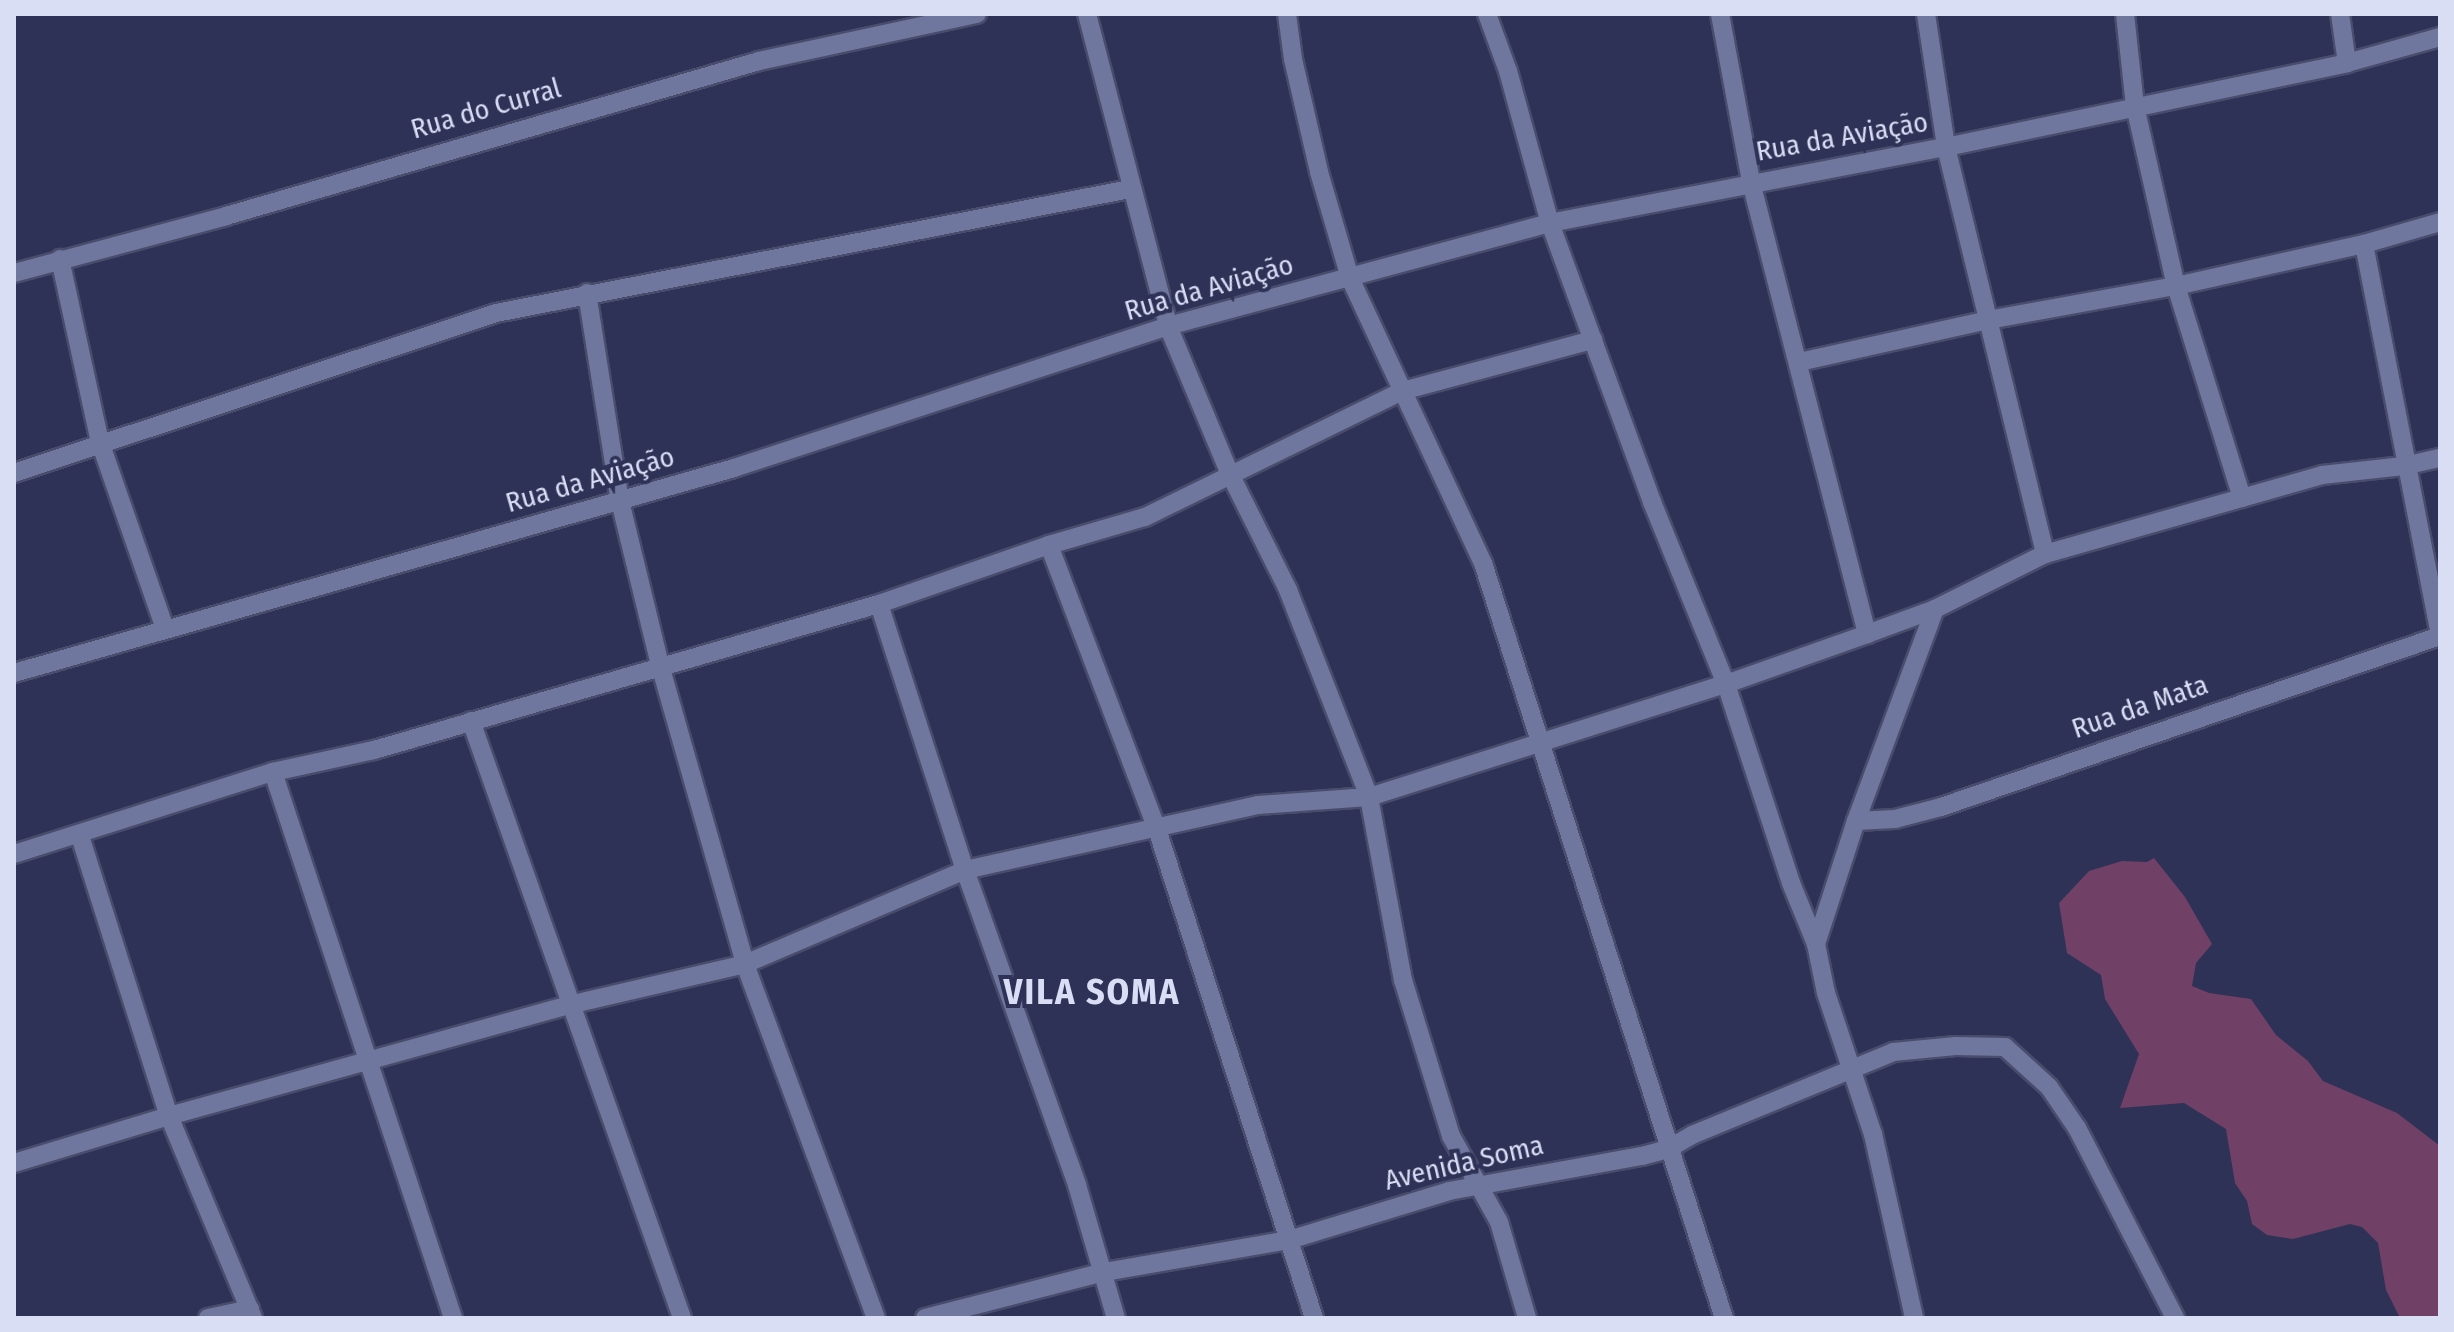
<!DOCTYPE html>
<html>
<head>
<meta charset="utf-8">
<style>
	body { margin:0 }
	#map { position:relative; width:2454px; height:1332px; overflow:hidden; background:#2d3256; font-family:"Fira Sans Condensed",sans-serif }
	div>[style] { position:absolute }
	.green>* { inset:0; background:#714066 }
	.roads { filter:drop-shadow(2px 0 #494c6b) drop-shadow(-2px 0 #494c6b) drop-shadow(0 2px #494c6b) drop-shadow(0 -2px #494c6b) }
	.street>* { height:18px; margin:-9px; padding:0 9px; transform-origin:9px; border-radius:9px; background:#6f779f }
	span { translate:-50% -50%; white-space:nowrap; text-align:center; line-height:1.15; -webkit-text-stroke:8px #2d3256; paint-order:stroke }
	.street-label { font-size:28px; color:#dadef5 }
	.district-label { font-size:36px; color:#dadef5; font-weight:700; letter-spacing:2px }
	.frame { position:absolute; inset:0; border:16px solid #dadef5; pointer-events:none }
</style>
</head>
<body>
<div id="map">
	<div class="green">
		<div style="clip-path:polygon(2154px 858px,2185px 897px,2212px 944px,2196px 963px,2192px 986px,2209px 993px,2251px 999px,2276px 1035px,2308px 1061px,2323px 1081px,2397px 1113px,2440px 1146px,2440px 1318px,2400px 1318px,2386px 1290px,2378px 1243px,2362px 1227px,2350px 1224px,2293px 1239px,2267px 1235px,2252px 1224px,2247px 1201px,2235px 1183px,2226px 1129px,2184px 1103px,2120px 1108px,2139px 1054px,2105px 999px,2101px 975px,2067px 953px,2059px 903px,2089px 871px,2122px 861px,2147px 862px)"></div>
	</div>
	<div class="roads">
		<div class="street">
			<div style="left:1087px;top:14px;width:322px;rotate:75.4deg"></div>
			<div style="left:1168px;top:326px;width:160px;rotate:67.3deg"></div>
			<div style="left:1230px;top:474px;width:130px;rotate:63.4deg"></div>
			<div style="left:1288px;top:590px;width:222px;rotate:68.6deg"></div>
			<div style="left:1369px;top:797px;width:186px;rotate:79.5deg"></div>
			<div style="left:1403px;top:980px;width:163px;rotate:72.9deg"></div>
			<div style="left:1451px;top:1136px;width:98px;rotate:60.8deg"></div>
			<div style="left:1499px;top:1222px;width:100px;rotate:73.7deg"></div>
			<div style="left:1287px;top:14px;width:45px;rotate:82.4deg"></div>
			<div style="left:1293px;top:59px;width:116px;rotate:77deg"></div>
			<div style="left:1319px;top:172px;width:110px;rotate:73.7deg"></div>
			<div style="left:1350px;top:278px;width:315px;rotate:65deg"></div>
			<div style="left:1483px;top:563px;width:793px;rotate:72.3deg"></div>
			<div style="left:1487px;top:14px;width:61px;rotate:69.8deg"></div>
			<div style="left:1508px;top:71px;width:158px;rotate:74.6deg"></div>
			<div style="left:1550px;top:223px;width:297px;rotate:69.9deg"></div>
			<div style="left:1652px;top:502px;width:196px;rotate:67.9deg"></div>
			<div style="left:1726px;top:684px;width:209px;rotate:71.9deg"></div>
			<div style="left:1791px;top:883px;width:66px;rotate:67.7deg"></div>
			<div style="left:1816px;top:944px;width:50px;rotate:78.5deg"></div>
			<div style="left:1826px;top:993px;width:149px;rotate:71.6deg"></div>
			<div style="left:1873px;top:1134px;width:189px;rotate:77.4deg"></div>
			<div style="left:1720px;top:14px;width:171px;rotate:79.5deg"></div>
			<div style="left:1751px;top:182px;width:467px;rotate:75.6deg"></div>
			<div style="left:1926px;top:14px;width:134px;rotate:81.4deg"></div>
			<div style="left:1946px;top:147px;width:419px;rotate:76.3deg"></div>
			<div style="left:2125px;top:14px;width:93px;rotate:83.8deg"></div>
			<div style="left:2135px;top:106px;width:185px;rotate:77.2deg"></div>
			<div style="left:2176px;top:286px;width:222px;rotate:72.7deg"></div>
			<div style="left:2340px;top:14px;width:49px;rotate:81.9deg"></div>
			<div style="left:2364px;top:244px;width:399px;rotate:79deg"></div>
			<div style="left:60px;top:259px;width:187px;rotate:77.7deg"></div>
			<div style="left:100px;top:442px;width:198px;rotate:70.8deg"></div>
			<div style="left:14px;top:273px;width:220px;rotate:-15deg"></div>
			<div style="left:226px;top:216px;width:555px;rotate:-16.21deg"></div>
			<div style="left:759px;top:61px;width:223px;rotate:-12.2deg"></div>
			<div style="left:587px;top:293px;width:211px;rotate:81deg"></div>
			<div style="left:620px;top:501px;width:169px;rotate:76.3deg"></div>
			<div style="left:660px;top:665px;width:311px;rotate:74.1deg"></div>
			<div style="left:745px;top:964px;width:377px;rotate:69.7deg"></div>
			<div style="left:1799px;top:362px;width:194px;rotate:-12.5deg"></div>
			<div style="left:1988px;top:320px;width:191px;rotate:-10.3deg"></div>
			<div style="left:2176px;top:286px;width:193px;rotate:-12.6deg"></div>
			<div style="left:2364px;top:244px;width:79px;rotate:-16.1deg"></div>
			<div style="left:14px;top:473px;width:508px;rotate:-18.36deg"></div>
			<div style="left:496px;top:313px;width:646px;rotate:-11.07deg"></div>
			<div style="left:1049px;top:545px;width:304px;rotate:69.2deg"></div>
			<div style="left:1157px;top:829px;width:514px;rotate:72.2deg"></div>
			<div style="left:879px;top:604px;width:280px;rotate:72.1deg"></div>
			<div style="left:965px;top:870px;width:334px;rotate:70.4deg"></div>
			<div style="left:1077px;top:1185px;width:139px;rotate:73.7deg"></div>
			<div style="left:14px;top:673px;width:749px;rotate:-15.89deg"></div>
			<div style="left:734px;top:468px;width:457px;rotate:-18.1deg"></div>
			<div style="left:1168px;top:326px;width:396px;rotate:-15.1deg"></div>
			<div style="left:1550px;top:223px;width:403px;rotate:-10.9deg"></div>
			<div style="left:1946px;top:147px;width:410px;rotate:-11.8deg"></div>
			<div style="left:2347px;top:63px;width:97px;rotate:-15.6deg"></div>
			<div style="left:471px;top:721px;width:633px;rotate:70.53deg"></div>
			<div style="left:273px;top:772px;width:575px;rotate:71.75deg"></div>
			<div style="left:1856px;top:821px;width:39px;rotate:-3deg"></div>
			<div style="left:1895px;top:819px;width:48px;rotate:-14.6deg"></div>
			<div style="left:1941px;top:807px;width:527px;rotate:-18.92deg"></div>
			<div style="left:80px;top:836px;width:294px;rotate:72.4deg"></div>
			<div style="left:169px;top:1116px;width:219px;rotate:67.4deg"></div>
			<div style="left:14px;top:854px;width:272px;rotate:-17.6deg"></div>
			<div style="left:273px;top:772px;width:103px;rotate:-12.3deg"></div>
			<div style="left:374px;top:750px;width:526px;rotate:-16.13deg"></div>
			<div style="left:879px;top:604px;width:180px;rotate:-19.1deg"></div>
			<div style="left:1049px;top:545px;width:100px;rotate:-16.3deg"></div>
			<div style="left:1145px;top:517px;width:286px;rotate:-26.1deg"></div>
			<div style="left:1402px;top:391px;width:198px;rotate:-15deg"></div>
			<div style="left:1816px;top:944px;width:129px;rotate:-72deg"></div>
			<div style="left:1856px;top:821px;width:226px;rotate:-69.6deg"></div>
			<div style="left:14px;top:1163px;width:162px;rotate:-16.9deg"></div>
			<div style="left:169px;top:1116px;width:415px;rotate:-15.5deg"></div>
			<div style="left:569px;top:1005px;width:181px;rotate:-13.1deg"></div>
			<div style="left:745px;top:964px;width:239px;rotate:-23.1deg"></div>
			<div style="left:965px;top:870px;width:300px;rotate:-12.5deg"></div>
			<div style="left:1258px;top:805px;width:111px;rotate:-4.1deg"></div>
			<div style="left:1369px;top:797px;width:374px;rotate:-17.6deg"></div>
			<div style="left:1726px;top:684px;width:150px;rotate:-19.5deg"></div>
			<div style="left:1867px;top:634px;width:72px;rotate:-20.2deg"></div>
			<div style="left:1935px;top:609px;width:123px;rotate:-26.6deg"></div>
			<div style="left:2045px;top:554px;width:288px;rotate:-15.9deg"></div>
			<div style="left:2322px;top:475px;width:82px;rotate:-6.3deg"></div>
			<div style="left:2404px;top:466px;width:37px;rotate:-13deg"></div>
			<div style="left:208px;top:1318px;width:43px;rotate:-12.1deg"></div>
			<div style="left:925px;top:1318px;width:185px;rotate:-14.4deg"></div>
			<div style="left:1104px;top:1272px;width:188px;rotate:-9.8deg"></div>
			<div style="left:1289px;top:1240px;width:167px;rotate:-17deg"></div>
			<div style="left:1449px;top:1191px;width:196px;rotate:-10.3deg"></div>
			<div style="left:1642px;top:1156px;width:27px;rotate:-15deg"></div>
			<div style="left:1668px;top:1149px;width:28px;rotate:-30deg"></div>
			<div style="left:1692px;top:1135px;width:217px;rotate:-22.4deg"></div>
			<div style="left:1893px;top:1052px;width:63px;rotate:-5.4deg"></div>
			<div style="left:1956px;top:1046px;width:49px;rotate:1.2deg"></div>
			<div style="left:2005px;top:1047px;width:59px;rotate:42.3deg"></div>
			<div style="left:2049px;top:1087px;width:50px;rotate:55.7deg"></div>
			<div style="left:2077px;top:1128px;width:214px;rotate:62.7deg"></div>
		</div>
	</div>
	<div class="street-label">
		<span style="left:486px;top:109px;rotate:-16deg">Rua do Curral</span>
		<span style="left:1842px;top:137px;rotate:-10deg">Rua da Aviação</span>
		<span style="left:1209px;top:288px;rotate:-16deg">Rua da Aviação</span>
		<span style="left:590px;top:480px;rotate:-16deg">Rua da Aviação</span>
		<span style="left:2140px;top:707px;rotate:-19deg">Rua da Mata</span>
		<span style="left:1464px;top:1163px;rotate:-13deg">Avenida Soma</span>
	</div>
	<div class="district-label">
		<span style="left:1092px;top:993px">VILA SOMA</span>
	</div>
	<div class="frame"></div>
</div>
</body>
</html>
